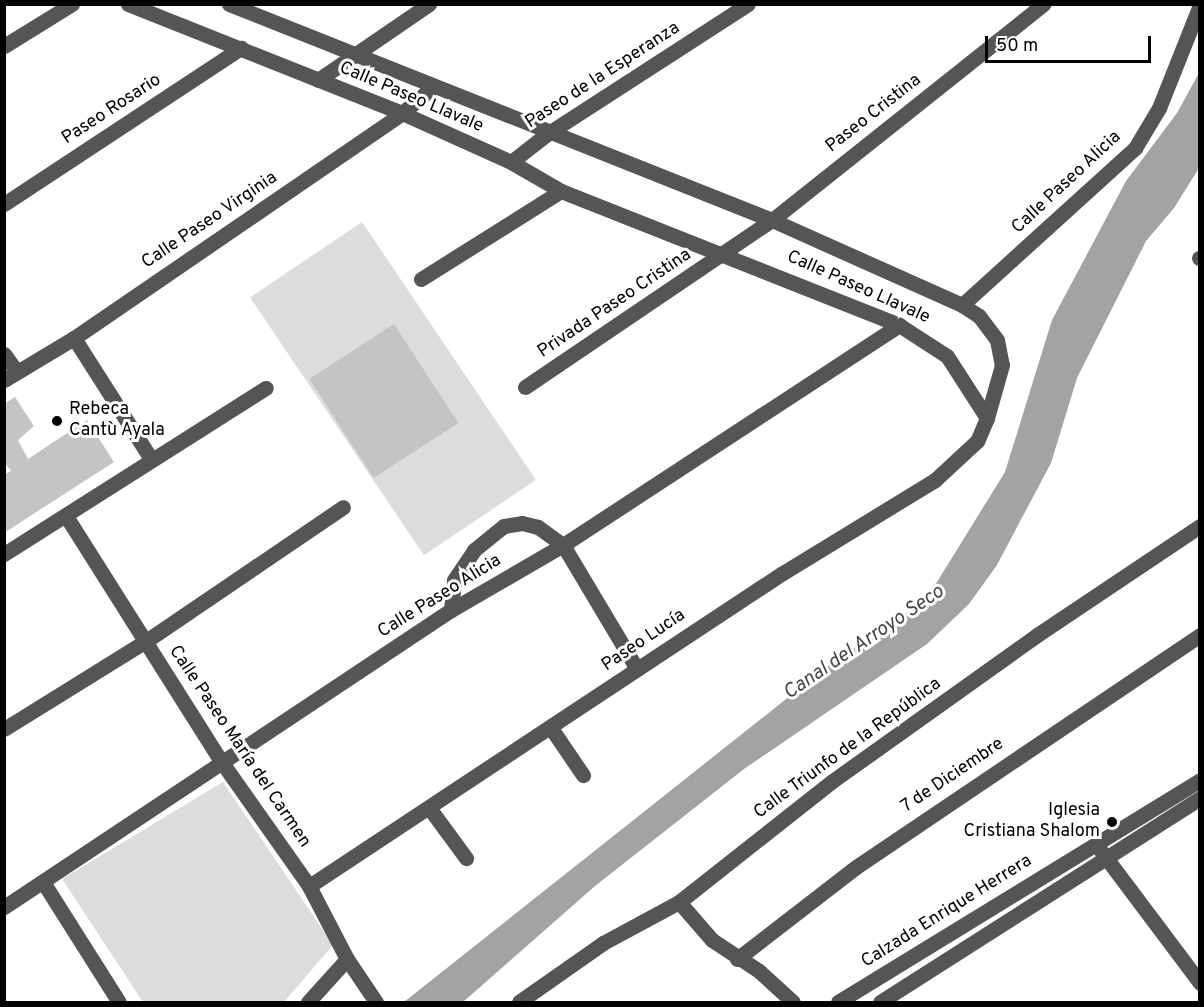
<!DOCTYPE html>
<html>
<head>
<meta charset="utf-8">
<style>
	body { margin:0 }
	#map { position:relative; width:1204px; height:1007px; overflow:hidden; background:#fff; font-family:Overpass,sans-serif }
	div>[style] { position:absolute }
	.green>* { inset:0; background:#dcdcdc; transform-origin:0 0 }
	.water>* { inset:0; background:#a3a3a3 }
	.building>* { inset:0; background:#c4c4c4; transform-origin:0 0 }
	.minor>* { height:15px; margin:-7.5px; padding:0 7.5px; transform-origin:7.5px; border-radius:7.5px; background:#555 }
	.dots>* { width:16px; height:16px; translate:-50% -50%; box-sizing:border-box; border:3px solid #fff; border-radius:50% }
	span { translate:-50% -50%; white-space:nowrap; text-align:center; line-height:1.15; -webkit-text-stroke:6px #fff; paint-order:stroke }
	.street-label { font-size:18px; color:#000 }
	.poi-label { font-size:18px; color:#000 }
	.left { translate:0 -50%; text-align:left }
	.right { translate:-100% -50%; text-align:right }
	.water-label { font-size:20px; color:#444; font-style:italic }
	.frame { position:absolute; inset:0; border:6px solid #000; pointer-events:none }
	.scale { position:absolute; left:985px; top:36px; width:166px; height:27px; box-sizing:border-box; border:3px solid #000; border-top:0; padding-left:8px; font-size:18px; line-height:21px; white-space:nowrap; color:#000; -webkit-text-stroke:4px #fff; paint-order:stroke }
</style>
</head>
<body>
<div id="map">
	<div class="green">
		<div style="left:362px;top:222px;width:311px;height:135px;rotate:56deg"></div>
		<div style="clip-path:polygon(223px 782px,333px 945px,284px 1002px,143px 1002px,62px 879px)"></div>
	</div>
	<div class="water">
		<div style="clip-path:polygon(1199px 73px,1199px 168px,1174px 208px,1146px 241px,1077px 378px,1051px 463px,997px 565px,969px 604px,927px 644px,744px 769px,595px 886px,463px 1002px,404px 1002px,829px 665px,911px 610px,937px 582px,1005px 472px,1052px 320px,1126px 181px,1177px 113px)"></div>
	</div>
	<div class="building">
		<div style="left:394px;top:324px;width:118px;height:101px;rotate:57deg"></div>
		<div style="clip-path:polygon(15px 397px,34px 426px,18px 440px,28px 459px,87px 420px,114px 462px,4px 533px,4px 475px,11px 471px,4px 462px,4px 404px)"></div>
	</div>
	<div class="minor">
		<div style="left:128px;top:4px;width:295px;rotate:21.7deg"></div>
		<div style="left:402px;top:113px;width:120px;rotate:24.2deg"></div>
		<div style="left:511px;top:162px;width:58px;rotate:30.1deg"></div>
		<div style="left:561px;top:191px;width:364px;rotate:21.6deg"></div>
		<div style="left:899px;top:325px;width:57px;rotate:32.9deg"></div>
		<div style="left:947px;top:356px;width:74px;rotate:57.2deg"></div>
		<div style="left:229px;top:4px;width:584px;rotate:21.69deg"></div>
		<div style="left:772px;top:220px;width:208px;rotate:24.1deg"></div>
		<div style="left:962px;top:305px;width:20px;rotate:33deg"></div>
		<div style="left:979px;top:316px;width:30px;rotate:53deg"></div>
		<div style="left:997px;top:340px;width:25px;rotate:79deg"></div>
		<div style="left:1002px;top:365px;width:55px;rotate:105.8deg"></div>
		<div style="left:987px;top:418px;width:25px;rotate:113deg"></div>
		<div style="left:977px;top:441px;width:57px;rotate:137.1deg"></div>
		<div style="left:935px;top:480px;width:180px;rotate:148.6deg"></div>
		<div style="left:781px;top:574px;width:566px;rotate:146.53deg"></div>
		<div style="left:4px;top:46px;width:80px;rotate:-31.7deg"></div>
		<div style="left:318px;top:80px;width:135px;rotate:-34.4deg"></div>
		<div style="left:511px;top:162px;width:46px;rotate:-37.9deg"></div>
		<div style="left:547px;top:134px;width:239px;rotate:-32.9deg"></div>
		<div style="left:4px;top:204px;width:284px;rotate:-33.4deg"></div>
		<div style="left:1199px;top:258px;width:1px"></div>
		<div style="left:421px;top:279px;width:165px;rotate:-32.2deg"></div>
		<div style="left:962px;top:305px;width:234px;rotate:-42.2deg"></div>
		<div style="left:1135px;top:148px;width:47px;rotate:-59deg"></div>
		<div style="left:1159px;top:108px;width:111px;rotate:-68.3deg"></div>
		<div style="left:74px;top:338px;width:143px;rotate:57.5deg"></div>
		<div style="left:4px;top:354px;width:22px;rotate:54deg"></div>
		<div style="left:4px;top:380px;width:82px;rotate:-31deg"></div>
		<div style="left:74px;top:338px;width:398px;rotate:-34.4deg"></div>
		<div style="left:402px;top:113px;width:40px;rotate:-40deg"></div>
		<div style="left:525px;top:387px;width:298px;rotate:-34.1deg"></div>
		<div style="left:772px;top:220px;width:347px;rotate:-38.5deg"></div>
		<div style="left:66px;top:516px;width:294px;rotate:57.7deg"></div>
		<div style="left:223px;top:764px;width:149px;rotate:54.8deg"></div>
		<div style="left:309px;top:886px;width:82px;rotate:62.5deg"></div>
		<div style="left:347px;top:959px;width:52px;rotate:56deg"></div>
		<div style="left:4px;top:554px;width:310px;rotate:-32.4deg"></div>
		<div style="left:451px;top:610px;width:30px;rotate:-84deg"></div>
		<div style="left:454px;top:580px;width:36px;rotate:-56deg"></div>
		<div style="left:474px;top:550px;width:38px;rotate:-39deg"></div>
		<div style="left:504px;top:526px;width:18px;rotate:-9deg"></div>
		<div style="left:522px;top:523px;width:16px;rotate:14deg"></div>
		<div style="left:538px;top:527px;width:31px;rotate:36deg"></div>
		<div style="left:563px;top:545px;width:144px;rotate:59.2deg"></div>
		<div style="left:551px;top:728px;width:57px;rotate:55.8deg"></div>
		<div style="left:4px;top:729px;width:167px;rotate:-31.8deg"></div>
		<div style="left:146px;top:641px;width:238px;rotate:-34.2deg"></div>
		<div style="left:430px;top:809px;width:61px;rotate:53.7deg"></div>
		<div style="left:1101px;top:851px;width:165px;rotate:53.1deg"></div>
		<div style="left:43px;top:882px;width:142px;rotate:57.7deg"></div>
		<div style="left:679px;top:902px;width:50px;rotate:49deg"></div>
		<div style="left:712px;top:940px;width:56px;rotate:33.4deg"></div>
		<div style="left:759px;top:971px;width:46px;rotate:42.4deg"></div>
		<div style="left:4px;top:907px;width:537px;rotate:-33.6deg"></div>
		<div style="left:451px;top:610px;width:129px;rotate:-30.1deg"></div>
		<div style="left:563px;top:545px;width:402px;rotate:-33.2deg"></div>
		<div style="left:737px;top:959px;width:150px;rotate:-37.7deg"></div>
		<div style="left:856px;top:867px;width:415px;rotate:-34deg"></div>
		<div style="left:308px;top:1002px;width:58px;rotate:-47.8deg"></div>
		<div style="left:519px;top:1002px;width:103px;rotate:-35.1deg"></div>
		<div style="left:603px;top:943px;width:86px;rotate:-28.3deg"></div>
		<div style="left:679px;top:902px;width:194px;rotate:-38.3deg"></div>
		<div style="left:831px;top:782px;width:253px;rotate:-35.5deg"></div>
		<div style="left:1037px;top:635px;width:196px;rotate:-33.8deg"></div>
		<div style="left:838px;top:1002px;width:425px;rotate:-31.5deg"></div>
		<div style="left:880px;top:1002px;width:379px;rotate:-32.5deg"></div>
	</div>
	<div class="dots">
		<div style="left:57px;top:421px;background:#000"></div>
		<div style="left:1112px;top:822px;background:#000"></div>
	</div>
	<div class="street-label">
		<span style="left:603px;top:76px;rotate:-33deg">Paseo de la Esperanza</span>
		<span style="left:411px;top:98px;rotate:23deg">Calle Paseo Llavale</span>
		<span style="left:112px;top:110px;rotate:-33deg">Paseo Rosario</span>
		<span style="left:874px;top:114px;rotate:-38deg">Paseo Cristina</span>
		<span style="left:1067px;top:183px;rotate:-43deg">Calle Paseo Alicia</span>
		<span style="left:210px;top:221px;rotate:-34deg">Calle Paseo Virginia</span>
		<span style="left:858px;top:288px;rotate:24deg">Calle Paseo Llavale</span>
		<span style="left:615px;top:304px;rotate:-34deg">Privada Paseo Cristina</span>
		<span style="left:440px;top:597px;rotate:-32deg">Calle Paseo Alicia</span>
		<span style="left:644px;top:641px;rotate:-34deg">Paseo Lucía</span>
		<span style="left:239px;top:747px;rotate:56deg">Calle Paseo María del Carmen</span>
		<span style="left:848px;top:749px;rotate:-36deg">Calle Triunfo de la República</span>
		<span style="left:953px;top:776px;rotate:-34deg">7 de Diciembre</span>
		<span style="left:947px;top:912px;rotate:-32deg">Calzada Enrique Herrera</span>
	</div>
	<div class="poi-label">
		<span class="left" style="left:69px;top:421px">Rebeca<br>Cantù Ayala</span>
		<span class="right" style="left:1100px;top:822px">Iglesia<br>Cristiana Shalom</span>
	</div>
	<div class="water-label">
		<span style="left:864px;top:643px;rotate:-34deg">Canal del Arroyo Seco</span>
	</div>
	<div class="frame"></div>
	<div class="scale">50 m</div>
</div>
</body>
</html>
